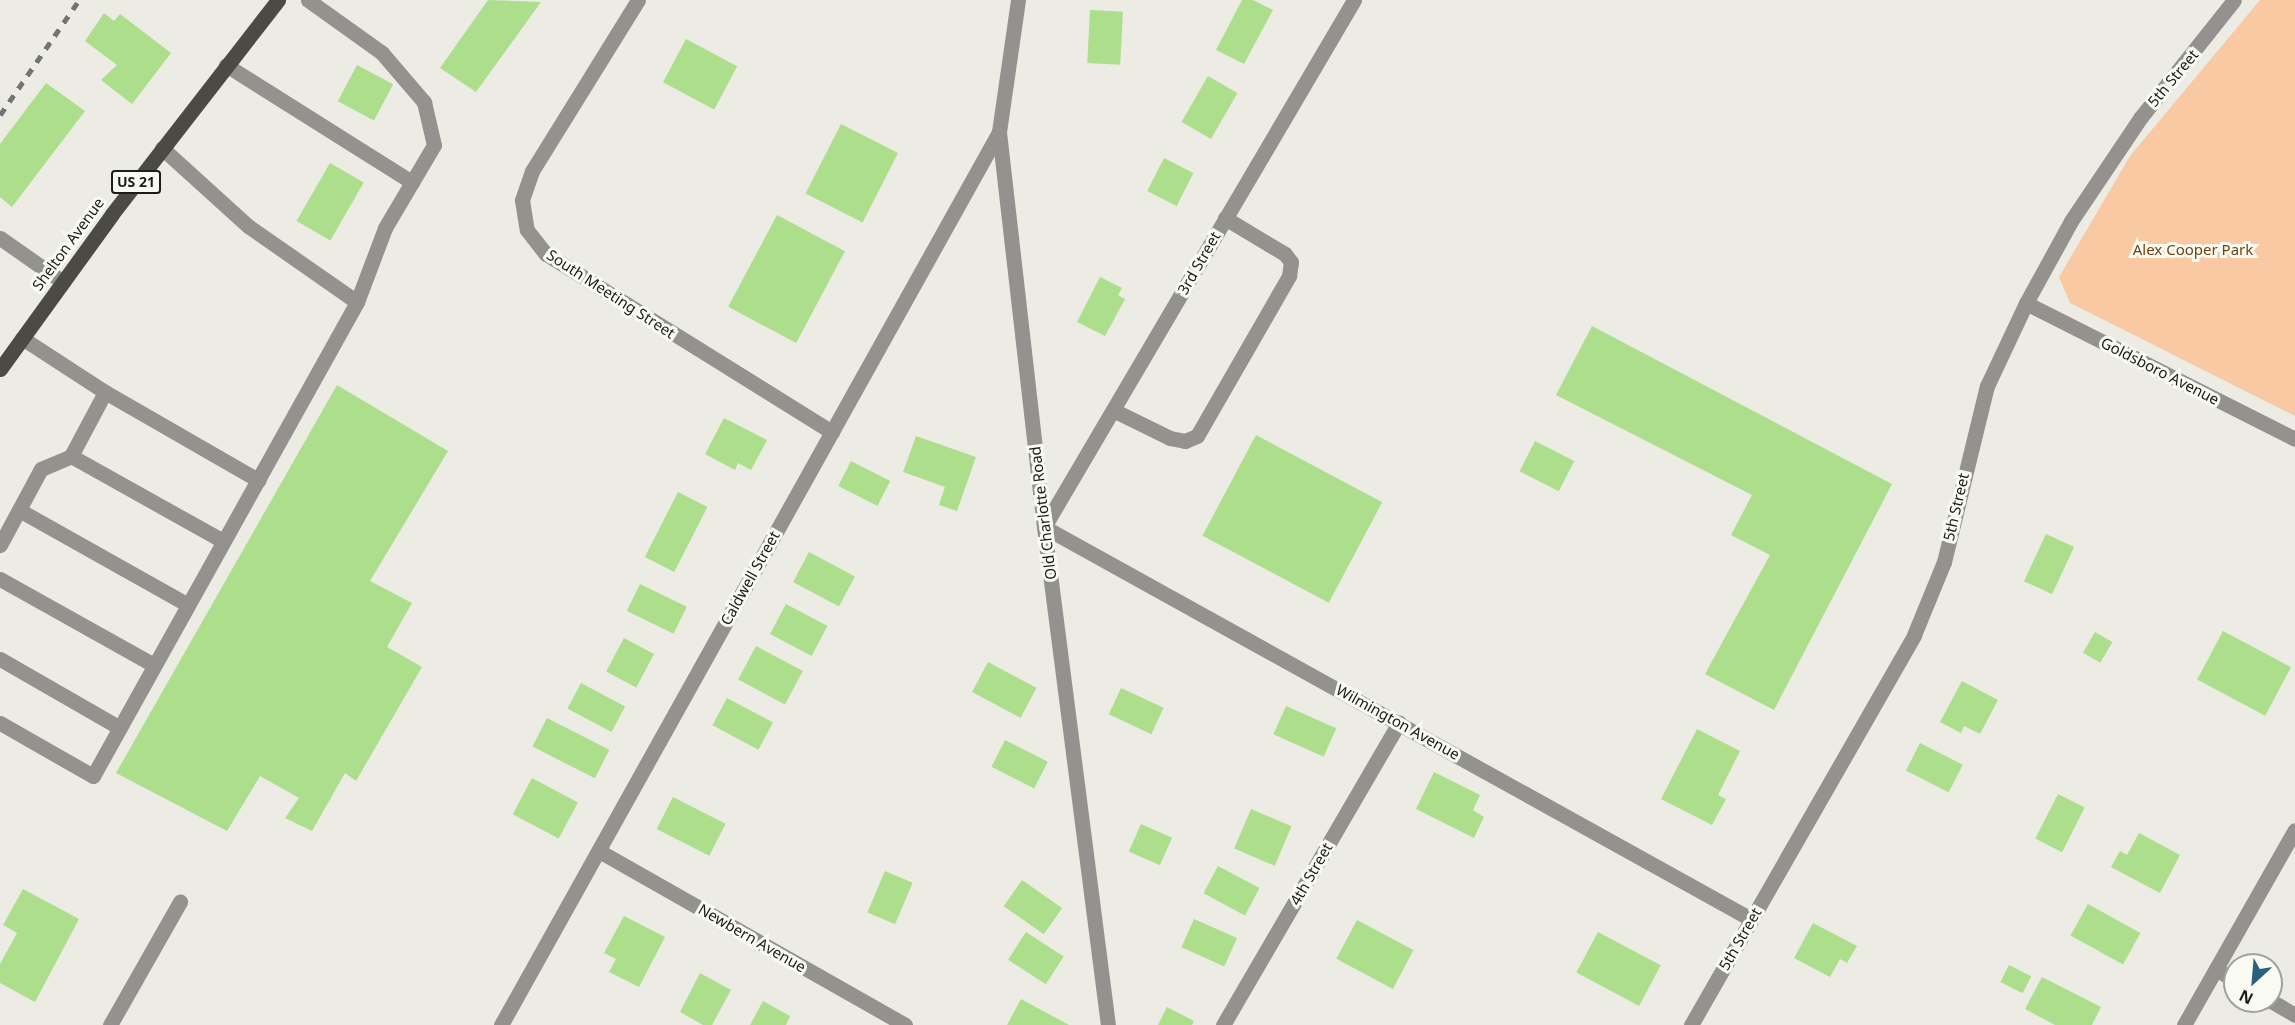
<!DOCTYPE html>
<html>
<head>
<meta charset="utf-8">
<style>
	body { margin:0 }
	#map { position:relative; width:2295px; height:1025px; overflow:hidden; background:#ecece5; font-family:"Noto Sans",sans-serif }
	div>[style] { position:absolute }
	.green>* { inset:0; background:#f9c9a4 }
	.building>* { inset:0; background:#acde8c; transform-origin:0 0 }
	.minor>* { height:15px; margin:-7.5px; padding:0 7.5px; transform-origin:7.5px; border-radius:7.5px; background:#93928f }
	.major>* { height:15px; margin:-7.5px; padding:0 7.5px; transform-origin:7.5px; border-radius:7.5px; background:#4c4a45 }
	.rail>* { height:4.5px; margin-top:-2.25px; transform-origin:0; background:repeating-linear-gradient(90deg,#74746f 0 8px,transparent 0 16px) }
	span { translate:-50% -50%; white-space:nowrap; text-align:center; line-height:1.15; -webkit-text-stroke:6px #f9faf2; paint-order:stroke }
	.shield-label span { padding:2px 4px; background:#f9faf2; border:2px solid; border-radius:4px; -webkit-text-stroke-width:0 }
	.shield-label { font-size:14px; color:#1c1c19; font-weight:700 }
	.street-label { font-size:15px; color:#1c1c19 }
	.park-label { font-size:15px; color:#744213 }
	.north { position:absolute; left:2223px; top:953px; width:60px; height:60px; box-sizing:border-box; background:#f9faf2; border:2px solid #a1a19b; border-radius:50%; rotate:206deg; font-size:16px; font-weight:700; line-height:24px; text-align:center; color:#1c1c19 }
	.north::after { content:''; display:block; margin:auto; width:21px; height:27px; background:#2a607b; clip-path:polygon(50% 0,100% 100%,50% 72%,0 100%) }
</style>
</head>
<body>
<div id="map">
	<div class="green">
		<div style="clip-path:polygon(2260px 0,2295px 0,2295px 416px,2070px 303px,2059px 277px,2130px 156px)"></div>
	</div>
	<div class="building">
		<div style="clip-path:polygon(488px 0,541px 2px,476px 92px,440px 68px)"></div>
		<div style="clip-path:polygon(1242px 0,1253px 0,1273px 10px,1244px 64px,1216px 50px)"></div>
		<div style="left:1090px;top:10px;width:33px;height:53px;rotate:3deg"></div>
		<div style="clip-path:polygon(104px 13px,114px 21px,120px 14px,171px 53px,132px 104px,101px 80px,117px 65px,85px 41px)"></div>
		<div style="left:686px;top:39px;width:58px;height:49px;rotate:28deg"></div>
		<div style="left:357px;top:65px;width:41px;height:41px;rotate:28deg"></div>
		<div style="left:1208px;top:76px;width:34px;height:53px;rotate:30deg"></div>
		<div style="clip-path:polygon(46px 83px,85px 111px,12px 207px,0 197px,0 144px)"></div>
		<div style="left:841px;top:124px;width:64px;height:78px;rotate:27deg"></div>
		<div style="left:1164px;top:158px;width:33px;height:37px;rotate:27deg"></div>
		<div style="left:330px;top:163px;width:39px;height:67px;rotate:30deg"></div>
		<div style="left:777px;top:215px;width:77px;height:104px;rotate:28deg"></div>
		<div style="clip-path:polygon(1100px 277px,1122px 288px,1118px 295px,1125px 299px,1105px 336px,1077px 322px)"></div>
		<div style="clip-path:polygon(1592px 326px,1892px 484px,1774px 710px,1705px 674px,1770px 555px,1731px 535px,1752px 495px,1556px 395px)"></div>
		<div style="clip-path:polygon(337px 385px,448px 451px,370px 581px,412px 603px,387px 647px,422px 667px,356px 781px,345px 773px,312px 831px,285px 818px,299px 798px,260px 776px,227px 831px,116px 773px)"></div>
		<div style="clip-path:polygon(724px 418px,767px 440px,751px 470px,738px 463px,735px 470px,705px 454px)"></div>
		<div style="left:1256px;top:435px;width:143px;height:114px;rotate:28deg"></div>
		<div style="clip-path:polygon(916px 436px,976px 457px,957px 511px,939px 505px,945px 487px,903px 472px)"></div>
		<div style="left:1535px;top:441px;width:44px;height:34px;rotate:27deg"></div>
		<div style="left:851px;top:461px;width:44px;height:28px;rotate:27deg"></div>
		<div style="left:678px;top:492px;width:33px;height:73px;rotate:27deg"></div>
		<div style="left:2046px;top:534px;width:31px;height:52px;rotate:25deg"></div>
		<div style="left:809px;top:552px;width:52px;height:34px;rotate:28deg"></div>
		<div style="left:640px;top:584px;width:52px;height:30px;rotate:26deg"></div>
		<div style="left:786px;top:604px;width:47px;height:34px;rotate:28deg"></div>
		<div style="left:2223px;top:631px;width:77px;height:55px;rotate:28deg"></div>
		<div style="left:2095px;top:632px;width:20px;height:24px;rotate:30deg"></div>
		<div style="left:624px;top:638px;width:34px;height:38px;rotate:28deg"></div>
		<div style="left:756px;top:646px;width:53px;height:38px;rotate:28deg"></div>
		<div style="left:988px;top:662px;width:55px;height:34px;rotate:28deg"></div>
		<div style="clip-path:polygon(1962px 681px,1998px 700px,1980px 734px,1964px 726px,1961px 733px,1940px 722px)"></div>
		<div style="left:581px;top:683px;width:50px;height:29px;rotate:28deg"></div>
		<div style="left:1121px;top:688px;width:47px;height:29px;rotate:25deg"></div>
		<div style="left:727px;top:698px;width:52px;height:31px;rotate:28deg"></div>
		<div style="left:1286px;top:706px;width:55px;height:31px;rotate:24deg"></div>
		<div style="left:547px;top:718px;width:70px;height:32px;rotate:27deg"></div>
		<div style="clip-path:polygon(1697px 729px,1740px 751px,1718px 795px,1726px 799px,1712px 825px,1661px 799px)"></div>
		<div style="left:1005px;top:740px;width:48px;height:30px;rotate:27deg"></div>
		<div style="left:1920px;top:743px;width:48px;height:31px;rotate:27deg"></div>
		<div style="clip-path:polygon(1434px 772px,1480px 795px,1473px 810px,1484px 817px,1474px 838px,1416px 809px)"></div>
		<div style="left:532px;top:778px;width:52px;height:41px;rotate:28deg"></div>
		<div style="left:2058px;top:794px;width:30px;height:50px;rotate:27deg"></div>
		<div style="left:673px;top:797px;width:59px;height:36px;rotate:27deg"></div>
		<div style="left:1251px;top:809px;width:44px;height:43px;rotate:23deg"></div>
		<div style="left:1141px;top:824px;width:34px;height:30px;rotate:24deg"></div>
		<div style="clip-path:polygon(2139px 833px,2180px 855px,2160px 893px,2111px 867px,2120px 851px,2127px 855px)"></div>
		<div style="left:1218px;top:866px;width:47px;height:31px;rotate:28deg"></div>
		<div style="left:885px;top:871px;width:30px;height:45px;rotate:23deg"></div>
		<div style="left:1022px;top:880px;width:49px;height:32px;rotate:35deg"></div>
		<div style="clip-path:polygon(23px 889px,79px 919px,35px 1002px,0 983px,0 964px,17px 933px,3px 925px)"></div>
		<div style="left:2088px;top:904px;width:60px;height:36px;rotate:29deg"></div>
		<div style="clip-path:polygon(624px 916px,665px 937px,639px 987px,609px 972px,616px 959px,604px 953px)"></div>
		<div style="left:1194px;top:919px;width:47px;height:31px;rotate:24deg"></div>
		<div style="left:1357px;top:920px;width:64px;height:44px;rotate:28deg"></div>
		<div style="clip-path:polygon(1813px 923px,1857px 946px,1847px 963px,1840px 959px,1830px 977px,1794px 958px)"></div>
		<div style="left:1026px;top:932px;width:45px;height:33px;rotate:33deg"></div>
		<div style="left:1598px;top:932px;width:71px;height:46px;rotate:28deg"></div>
		<div style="left:2009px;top:965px;width:25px;height:19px;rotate:27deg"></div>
		<div style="clip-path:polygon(700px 973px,731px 990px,712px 1025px,703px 1025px,680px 1012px)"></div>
		<div style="clip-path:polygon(2042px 977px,2101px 1007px,2092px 1025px,2055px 1025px,2025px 1009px)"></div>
		<div style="clip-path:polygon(1021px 999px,1069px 1025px,1007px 1025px)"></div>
		<div style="clip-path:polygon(763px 1001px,790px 1016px,786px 1025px,750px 1025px)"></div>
		<div style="clip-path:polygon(1167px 1007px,1194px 1021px,1192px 1025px,1158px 1025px)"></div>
	</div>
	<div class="minor">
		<div style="left:308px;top:0;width:91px;rotate:35.6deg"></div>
		<div style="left:382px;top:53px;width:65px;rotate:49.4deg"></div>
		<div style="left:424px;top:102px;width:44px;rotate:76.9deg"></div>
		<div style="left:434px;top:145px;width:96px;rotate:120.6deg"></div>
		<div style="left:385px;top:228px;width:79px;rotate:110.7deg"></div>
		<div style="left:638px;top:0;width:201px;rotate:121.8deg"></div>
		<div style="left:532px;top:171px;width:31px;rotate:109deg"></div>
		<div style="left:522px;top:200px;width:30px;rotate:81deg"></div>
		<div style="left:527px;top:230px;width:31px;rotate:52deg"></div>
		<div style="left:546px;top:254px;width:337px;rotate:31.9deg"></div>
		<div style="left:1018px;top:0;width:133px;rotate:98.2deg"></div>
		<div style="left:999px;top:132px;width:398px;rotate:83.5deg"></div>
		<div style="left:1044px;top:527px;width:502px;rotate:82.68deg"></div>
		<div style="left:1354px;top:0;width:611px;rotate:120.47deg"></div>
		<div style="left:1044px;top:527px;width:808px;rotate:29.01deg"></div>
		<div style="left:226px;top:65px;width:220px;rotate:32.2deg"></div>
		<div style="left:0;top:238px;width:77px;rotate:34.9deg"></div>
		<div style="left:2026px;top:303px;width:301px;rotate:26.8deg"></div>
		<div style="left:22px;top:338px;width:99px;rotate:33deg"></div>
		<div style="left:105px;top:392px;width:177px;rotate:29.9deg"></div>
		<div style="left:1113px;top:410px;width:64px;rotate:26.2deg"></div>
		<div style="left:1170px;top:438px;width:15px;rotate:11deg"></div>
		<div style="left:1185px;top:441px;width:13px;rotate:-23deg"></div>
		<div style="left:1197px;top:436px;width:185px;rotate:-60.1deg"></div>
		<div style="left:1289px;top:276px;width:14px;rotate:-82deg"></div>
		<div style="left:1291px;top:262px;width:10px;rotate:-127deg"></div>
		<div style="left:1285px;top:254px;width:70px;rotate:-149deg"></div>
		<div style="left:71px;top:456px;width:174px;rotate:29.2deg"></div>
		<div style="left:19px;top:510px;width:194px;rotate:29.3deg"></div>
		<div style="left:0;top:545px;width:86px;rotate:-61.7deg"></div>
		<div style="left:41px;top:469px;width:33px;rotate:-23deg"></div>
		<div style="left:71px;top:456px;width:72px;rotate:-62deg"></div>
		<div style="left:0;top:579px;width:176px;rotate:29.2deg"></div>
		<div style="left:0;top:659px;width:138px;rotate:29.9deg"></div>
		<div style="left:0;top:723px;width:107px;rotate:29.7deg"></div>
		<div style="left:93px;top:776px;width:543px;rotate:-60.88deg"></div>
		<div style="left:357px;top:302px;width:133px;rotate:-145.1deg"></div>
		<div style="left:248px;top:226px;width:116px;rotate:-137.8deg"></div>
		<div style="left:599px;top:851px;width:352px;rotate:29.6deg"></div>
		<div style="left:2216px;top:969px;width:22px;rotate:32deg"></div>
		<div style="left:2271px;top:1001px;width:28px;rotate:30deg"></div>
		<div style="left:110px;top:1025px;width:142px;rotate:-60.4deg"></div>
		<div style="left:501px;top:1025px;width:1022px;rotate:-60.85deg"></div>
		<div style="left:1223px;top:1025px;width:350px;rotate:-59.8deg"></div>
		<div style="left:1691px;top:1025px;width:449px;rotate:-60.2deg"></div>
		<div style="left:1914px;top:635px;width:79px;rotate:-67.7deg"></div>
		<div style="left:1944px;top:562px;width:181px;rotate:-76.3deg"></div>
		<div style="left:1987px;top:386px;width:92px;rotate:-64.8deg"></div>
		<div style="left:2026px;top:303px;width:94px;rotate:-61.2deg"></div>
		<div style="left:2071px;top:221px;width:125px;rotate:-56.1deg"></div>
		<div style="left:2141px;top:117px;width:149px;rotate:-51.5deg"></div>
		<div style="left:2184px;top:1025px;width:224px;rotate:-60.4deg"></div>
	</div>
	<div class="major">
		<div style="left:0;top:369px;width:191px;rotate:-54.1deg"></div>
		<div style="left:112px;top:214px;width:271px;rotate:-52.2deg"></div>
	</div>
	<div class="rail">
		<div style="left:0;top:115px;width:140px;rotate:-55.5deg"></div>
	</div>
	<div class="shield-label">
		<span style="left:136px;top:182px">US 21</span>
	</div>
	<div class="street-label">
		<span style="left:2173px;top:78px;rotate:-50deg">5th Street</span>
		<span style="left:68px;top:244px;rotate:-54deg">Shelton Avenue</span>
		<span style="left:1199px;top:263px;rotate:-60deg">3rd Street</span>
		<span style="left:611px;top:294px;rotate:33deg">South Meeting Street</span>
		<span style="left:2160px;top:371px;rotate:27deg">Goldsboro Avenue</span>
		<span style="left:1956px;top:507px;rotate:-77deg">5th Street</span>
		<span style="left:1043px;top:513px;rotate:-97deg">Old Charlotte Road</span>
		<span style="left:750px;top:578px;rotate:-61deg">Caldwell Street</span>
		<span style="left:1398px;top:722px;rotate:29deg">Wilmington Avenue</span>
		<span style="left:1311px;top:874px;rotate:-60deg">4th Street</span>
		<span style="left:752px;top:938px;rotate:30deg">Newbern Avenue</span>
		<span style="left:1740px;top:939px;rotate:-60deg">5th Street</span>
	</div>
	<div class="park-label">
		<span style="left:2193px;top:250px">Alex Cooper Park</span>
	</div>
	<div class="north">N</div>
</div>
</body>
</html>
